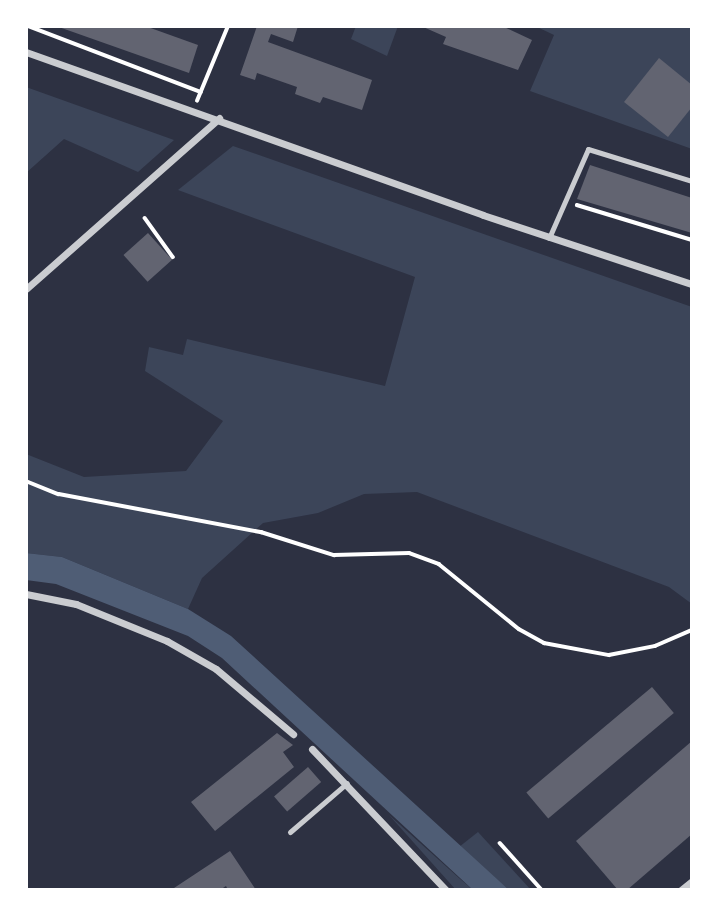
<!DOCTYPE html>
<html>
<head>
<meta charset="utf-8">
<style>
	body { margin:0 }
	#map { position:relative; width:718px; height:916px; overflow:hidden; background:#2d3142; font-family:Ubuntu,sans-serif }
	div>[style] { position:absolute }
	.green>* { inset:0; background:#3c4559 }
	.water>* { inset:0; background:#4f5d75 }
	.building>* { inset:0; background:#626471; transform-origin:0 0 }
	.path>* { height:3.5px; margin:-1.75px; padding:0 1.75px; transform-origin:1.75px; border-radius:1.75px; background:#fff }
	.service>* { height:5px; margin:-2.5px; padding:0 2.5px; transform-origin:2.5px; border-radius:2.5px; background:#caccd0 }
	.minor>* { height:7px; margin:-3.5px; padding:0 3.5px; transform-origin:3.5px; border-radius:3.5px; background:#caccd0 }
	span { translate:-50% -50%; white-space:nowrap; text-align:center; line-height:1.15; -webkit-text-stroke:5px #fff; paint-order:stroke }
	.frame { position:absolute; inset:0; border:28px solid #fff; pointer-events:none }
</style>
</head>
<body>
<div id="map">
	<div class="green">
		<div style="clip-path:polygon(356px 26px,398px 26px,387px 56px,351px 39px)"></div>
		<div style="clip-path:polygon(535px 26px,692px 26px,692px 149px,530px 91px,554px 35px)"></div>
		<div style="clip-path:polygon(26px 87px,174px 140px,138px 172px,64px 139px,26px 173px)"></div>
		<div style="clip-path:polygon(233px 146px,692px 307px,692px 604px,669px 587px,417px 492px,364px 494px,318px 513px,263px 523px,202px 578px,188px 609px,62px 557px,26px 553px,26px 454px,84px 477px,186px 471px,223px 421px,145px 371px,149px 347px,183px 355px,187px 339px,385px 386px,415px 277px,178px 190px)"></div>
		<div style="clip-path:polygon(389px 815px,459px 878px,473px 890px,456px 890px)"></div>
		<div style="clip-path:polygon(478px 832px,531px 890px,509px 890px,459px 847px)"></div>
	</div>
	<div class="water">
		<div style="clip-path:polygon(26px 553px,62px 557px,188px 609px,231px 636px,509px 890px,473px 890px,222px 658px,188px 636px,56px 584px,26px 580px)"></div>
	</div>
	<div class="building">
		<div style="clip-path:polygon(56px 26px,145px 26px,198px 45px,189px 73px)"></div>
		<div style="clip-path:polygon(257px 26px,298px 26px,293px 42px,271px 34px,268px 42px,372px 80px,362px 110px,323px 97px,320px 103px,295px 94px,297px 87px,257px 73px,255px 80px,240px 75px)"></div>
		<div style="clip-path:polygon(421px 26px,502px 26px,532px 40px,518px 70px,443px 44px,446px 37px)"></div>
		<div style="clip-path:polygon(659px 58px,692px 85px,692px 107px,668px 137px,624px 102px)"></div>
		<div style="clip-path:polygon(590px 165px,692px 198px,692px 233px,577px 199px)"></div>
		<div style="left:148px;top:233px;width:36px;height:33px;rotate:48deg"></div>
		<div style="left:652px;top:687px;width:34px;height:164px;rotate:50deg"></div>
		<div style="clip-path:polygon(277px 733px,293px 745px,283px 752px,294px 767px,215px 831px,191px 802px)"></div>
		<div style="clip-path:polygon(692px 741px,692px 834px,627px 890px,618px 890px,576px 841px)"></div>
		<div style="left:308px;top:767px;width:20px;height:45px;rotate:49deg"></div>
		<div style="clip-path:polygon(230px 851px,256px 890px,228px 890px,226px 886px,220px 890px,171px 890px)"></div>
	</div>
	<div class="path">
		<div style="left:28px;top:26px;width:185px;rotate:20.9deg"></div>
		<div style="left:197px;top:101px;width:81px;rotate:-67.5deg"></div>
		<div style="left:577px;top:205px;width:120px;rotate:16.9deg"></div>
		<div style="left:145px;top:218px;width:48px;rotate:54.3deg"></div>
		<div style="left:26px;top:481px;width:35px;rotate:22deg"></div>
		<div style="left:59px;top:494px;width:206px;rotate:10.7deg"></div>
		<div style="left:261px;top:532px;width:77px;rotate:17.5deg"></div>
		<div style="left:334px;top:555px;width:75px;rotate:-1.5deg"></div>
		<div style="left:409px;top:553px;width:32px;rotate:20deg"></div>
		<div style="left:439px;top:564px;width:103px;rotate:39.1deg"></div>
		<div style="left:519px;top:629px;width:29px;rotate:29deg"></div>
		<div style="left:544px;top:643px;width:66px;rotate:10.5deg"></div>
		<div style="left:609px;top:655px;width:47px;rotate:-11.1deg"></div>
		<div style="left:655px;top:646px;width:40px;rotate:-23.4deg"></div>
		<div style="left:500px;top:843px;width:63px;rotate:48.2deg"></div>
	</div>
	<div class="service">
		<div style="left:549px;top:238px;width:97px;rotate:-66.3deg"></div>
		<div style="left:588px;top:149px;width:109px;rotate:17.1deg"></div>
		<div style="left:290px;top:832px;width:75px;rotate:-40.7deg"></div>
	</div>
	<div class="minor">
		<div style="left:26px;top:52px;width:485px;rotate:19.6deg"></div>
		<div style="left:483px;top:215px;width:220px;rotate:18.3deg"></div>
		<div style="left:26px;top:289px;width:258px;rotate:-41.5deg"></div>
		<div style="left:26px;top:594px;width:51px;rotate:11.3deg"></div>
		<div style="left:76px;top:604px;width:98px;rotate:22.1deg"></div>
		<div style="left:167px;top:641px;width:56px;rotate:29.7deg"></div>
		<div style="left:216px;top:669px;width:101px;rotate:40.2deg"></div>
		<div style="left:312px;top:749px;width:195px;rotate:46.5deg"></div>
		<div style="left:681px;top:890px;width:14px;rotate:-39deg"></div>
	</div>
	<div class="frame"></div>
</div>
</body>
</html>
